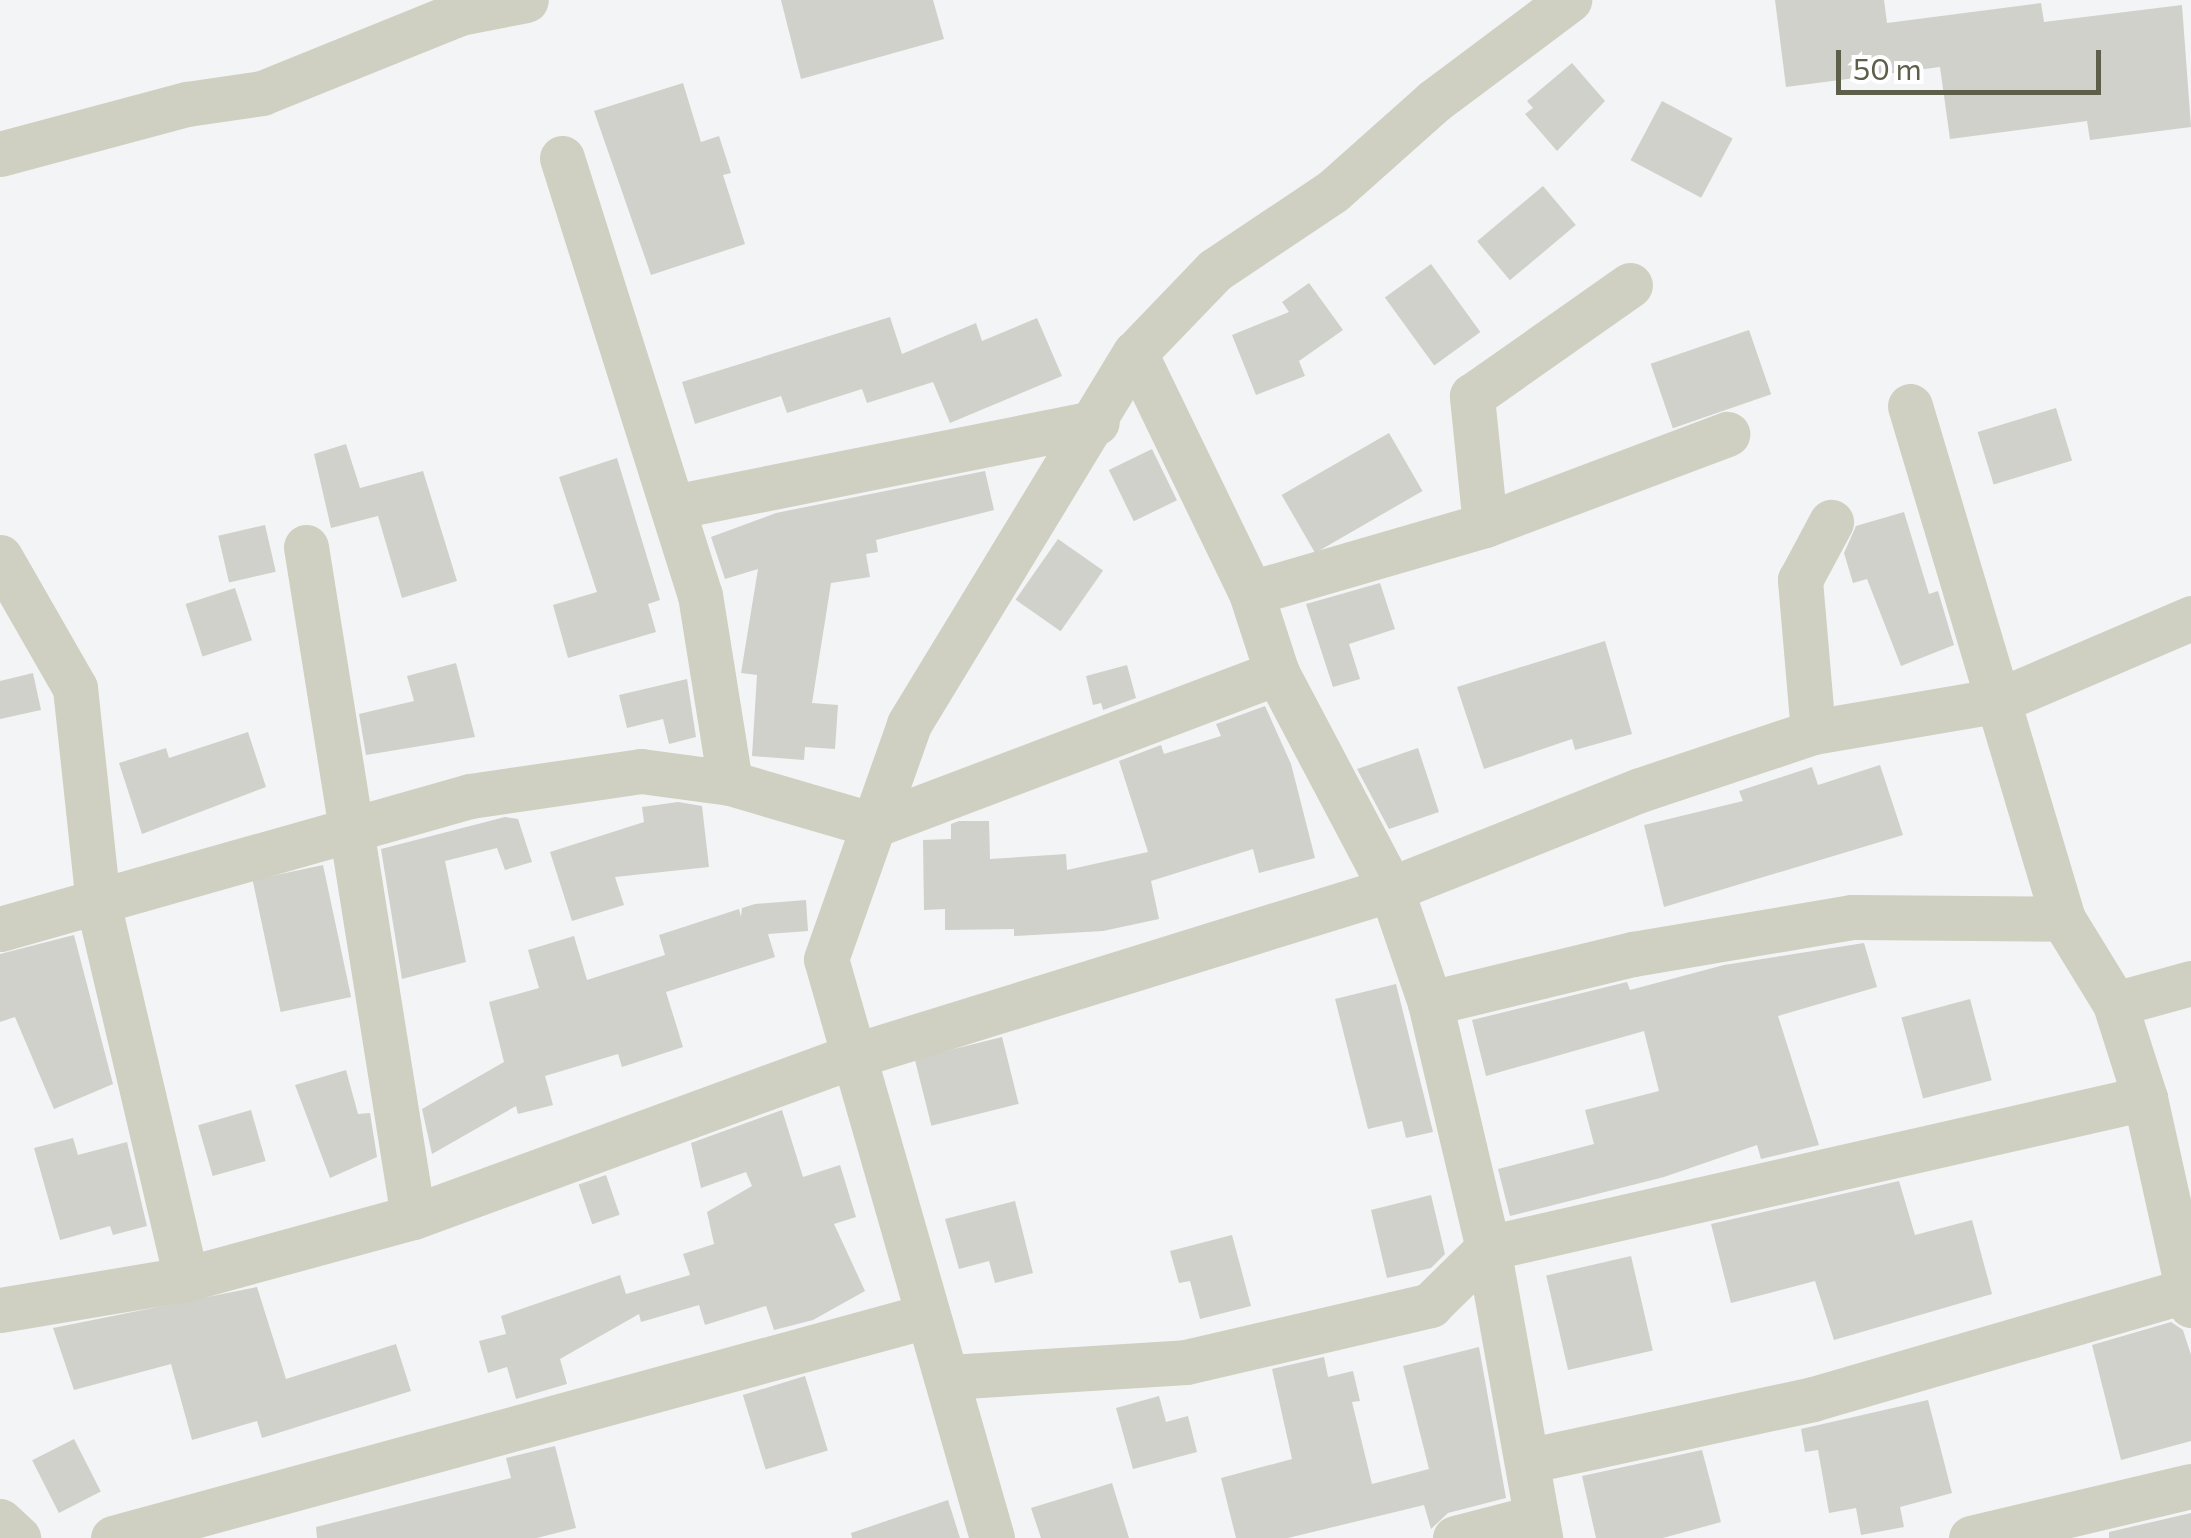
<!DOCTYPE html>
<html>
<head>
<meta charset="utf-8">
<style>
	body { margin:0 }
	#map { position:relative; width:2191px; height:1538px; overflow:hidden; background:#f3f4f5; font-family:Commissioner,sans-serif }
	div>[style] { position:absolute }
	.building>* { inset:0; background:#d0d1ca; transform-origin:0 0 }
	.minor>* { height:45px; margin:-22.5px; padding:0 22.5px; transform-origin:22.5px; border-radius:22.5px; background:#cfd0c1 }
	span { translate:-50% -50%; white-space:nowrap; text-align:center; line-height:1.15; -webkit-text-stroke:9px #fff; paint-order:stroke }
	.scale { position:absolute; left:1836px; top:50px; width:265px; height:45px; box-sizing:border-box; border:5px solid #5e5f4b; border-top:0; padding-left:12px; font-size:30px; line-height:35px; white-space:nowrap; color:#5e5f4b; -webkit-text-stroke:8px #fff; paint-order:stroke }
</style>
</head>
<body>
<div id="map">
	<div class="building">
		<div style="clip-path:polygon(781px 0,933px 0,944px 39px,801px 79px)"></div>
		<div style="clip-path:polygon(1775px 0,1884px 0,1887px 23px,2041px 3px,2044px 22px,2182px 5px,2191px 127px,2090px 140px,2087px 121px,1950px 139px,1940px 67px,1786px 87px)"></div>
		<div style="clip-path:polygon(1572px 63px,1605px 101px,1557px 151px,1525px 114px,1533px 108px,1527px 101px)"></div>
		<div style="clip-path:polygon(683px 83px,701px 142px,719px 136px,731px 173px,723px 175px,745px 244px,651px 275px,594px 111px)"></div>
		<div style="left:1662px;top:101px;width:80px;height:67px;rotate:28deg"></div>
		<div style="left:1543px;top:186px;width:51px;height:86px;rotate:50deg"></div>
		<div style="left:1431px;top:264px;width:84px;height:57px;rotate:54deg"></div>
		<div style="clip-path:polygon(1309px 283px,1343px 330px,1299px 361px,1305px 376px,1256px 395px,1232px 335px,1289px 312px,1282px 302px)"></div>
		<div style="clip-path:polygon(890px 317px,902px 354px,976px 323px,982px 341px,1037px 318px,1062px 376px,950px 423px,933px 382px,867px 403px,862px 389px,787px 413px,781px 396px,695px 424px,682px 382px)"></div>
		<div style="left:1749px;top:330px;width:68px;height:104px;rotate:71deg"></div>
		<div style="left:2056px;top:408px;width:55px;height:82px;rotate:73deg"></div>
		<div style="left:1389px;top:433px;width:67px;height:124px;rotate:60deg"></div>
		<div style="clip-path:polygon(346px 444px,360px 488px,423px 471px,457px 581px,402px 598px,378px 516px,331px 528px,314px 454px)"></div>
		<div style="left:1152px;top:449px;width:57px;height:48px;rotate:64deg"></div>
		<div style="clip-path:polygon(617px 458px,660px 600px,648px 604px,656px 632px,568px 658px,553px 605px,597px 592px,559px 477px)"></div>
		<div style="clip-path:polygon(985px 471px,994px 510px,876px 540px,878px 552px,866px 554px,870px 577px,831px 583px,812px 703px,838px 705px,835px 749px,805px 747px,804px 760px,752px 756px,757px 675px,741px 673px,758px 569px,725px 579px,711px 537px,776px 513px)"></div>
		<div style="clip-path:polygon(1904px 512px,1929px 594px,1938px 591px,1954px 645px,1901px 666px,1867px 579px,1853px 583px,1844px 553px,1856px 526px)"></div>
		<div style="left:265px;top:525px;width:48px;height:48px;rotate:77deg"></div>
		<div style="left:1058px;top:539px;width:55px;height:74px;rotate:35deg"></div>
		<div style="clip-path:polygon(1380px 583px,1395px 629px,1349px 644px,1360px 679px,1333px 687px,1306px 604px)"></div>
		<div style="left:235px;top:588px;width:55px;height:52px;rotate:72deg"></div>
		<div style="clip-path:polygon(1605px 641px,1632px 734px,1575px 750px,1572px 739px,1484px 769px,1457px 687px)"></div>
		<div style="clip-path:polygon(456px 663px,475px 737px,366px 755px,359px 714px,414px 701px,407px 676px)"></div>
		<div style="clip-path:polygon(1127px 665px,1136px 698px,1103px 710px,1101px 703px,1093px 705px,1086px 676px)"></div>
		<div style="clip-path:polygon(33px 673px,41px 710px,0 719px,0 681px)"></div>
		<div style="clip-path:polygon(687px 679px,696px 737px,669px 744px,663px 719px,627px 728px,619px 695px)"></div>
		<div style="clip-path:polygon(1265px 706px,1291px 764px,1315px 858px,1259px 873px,1253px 849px,1151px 881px,1159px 919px,1103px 931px,1014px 936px,1014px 929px,945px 930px,945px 909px,924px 910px,923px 840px,951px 839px,951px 824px,959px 821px,989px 821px,990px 859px,1066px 854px,1067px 870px,1148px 852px,1119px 761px,1161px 745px,1164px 754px,1221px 736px,1216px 724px)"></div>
		<div style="clip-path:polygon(248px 732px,266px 787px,142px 834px,119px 763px,166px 748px,169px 758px)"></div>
		<div style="clip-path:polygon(1418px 748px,1439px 812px,1389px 829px,1357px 769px)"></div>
		<div style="clip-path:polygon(1880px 765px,1903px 835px,1664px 907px,1644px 825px,1743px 801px,1739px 791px,1812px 767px,1818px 785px)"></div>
		<div style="clip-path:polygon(678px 802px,702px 806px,709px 867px,615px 877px,624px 905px,572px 921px,550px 852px,644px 822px,642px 807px)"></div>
		<div style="clip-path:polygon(505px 817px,518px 819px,532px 862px,505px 870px,497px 848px,445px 861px,466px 962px,402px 979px,381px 849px)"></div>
		<div style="left:323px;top:865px;width:135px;height:72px;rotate:78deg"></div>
		<div style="clip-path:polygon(806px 900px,808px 931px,768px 934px,775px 957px,666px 992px,683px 1047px,622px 1067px,618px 1054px,545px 1076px,553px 1105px,518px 1114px,516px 1106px,432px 1154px,422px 1109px,504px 1062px,489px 1002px,539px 988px,528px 950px,574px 936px,587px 980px,665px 955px,659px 935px,739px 909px,741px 917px,742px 908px,755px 904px)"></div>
		<div style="clip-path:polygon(74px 935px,113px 1084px,54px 1109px,15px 1017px,0 1022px,0 954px)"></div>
		<div style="clip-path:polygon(1864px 943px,1877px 987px,1778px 1016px,1819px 1145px,1761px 1159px,1757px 1145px,1664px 1177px,1510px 1216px,1498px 1169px,1594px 1144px,1585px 1110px,1659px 1091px,1644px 1031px,1486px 1076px,1472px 1020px,1627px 982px,1630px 990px,1724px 965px)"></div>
		<div style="clip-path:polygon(1396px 984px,1433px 1132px,1406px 1138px,1402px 1121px,1368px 1129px,1335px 999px)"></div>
		<div style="left:1970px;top:999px;width:84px;height:71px;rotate:75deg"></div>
		<div style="left:1002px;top:1037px;width:69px;height:90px;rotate:76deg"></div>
		<div style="clip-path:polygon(346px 1070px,358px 1114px,370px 1113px,377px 1157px,330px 1178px,295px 1085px)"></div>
		<div style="left:251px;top:1110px;width:53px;height:55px;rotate:74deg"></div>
		<div style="clip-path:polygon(782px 1110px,803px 1177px,840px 1165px,856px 1217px,834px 1224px,865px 1291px,813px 1320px,774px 1330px,766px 1306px,705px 1325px,699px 1305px,641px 1322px,639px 1314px,560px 1359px,567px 1384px,516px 1399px,507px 1367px,488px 1373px,479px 1341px,506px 1334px,501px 1316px,620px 1275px,626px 1294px,690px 1275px,683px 1254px,714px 1244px,707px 1212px,752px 1186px,746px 1172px,701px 1188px,691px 1143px)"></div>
		<div style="clip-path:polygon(73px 1138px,78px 1155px,127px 1142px,147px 1226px,113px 1235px,110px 1226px,60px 1240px,34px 1148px)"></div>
		<div style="left:606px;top:1175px;width:42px;height:29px;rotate:71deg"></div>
		<div style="clip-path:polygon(1899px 1181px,1915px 1235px,1972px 1220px,1992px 1294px,1834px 1340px,1815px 1281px,1731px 1303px,1711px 1224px)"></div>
		<div style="clip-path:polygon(1431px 1195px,1445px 1254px,1431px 1268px,1387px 1278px,1371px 1210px)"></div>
		<div style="clip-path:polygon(1015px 1201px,1033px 1273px,995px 1283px,989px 1261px,959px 1269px,945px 1219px)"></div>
		<div style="clip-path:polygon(1232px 1235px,1251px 1306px,1200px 1319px,1190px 1281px,1179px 1283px,1170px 1251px)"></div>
		<div style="left:1631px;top:1256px;width:97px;height:87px;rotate:77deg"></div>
		<div style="clip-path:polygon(257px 1287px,286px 1379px,396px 1344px,411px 1391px,262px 1438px,257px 1421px,192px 1440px,171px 1364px,74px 1390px,53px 1328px)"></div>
		<div style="clip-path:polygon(2171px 1322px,2183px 1330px,2191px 1355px,2191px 1441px,2121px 1460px,2092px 1345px)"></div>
		<div style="clip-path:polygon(1479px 1347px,1506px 1498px,1448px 1513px,1431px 1529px,1424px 1505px,1288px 1538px,1236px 1538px,1221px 1478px,1292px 1459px,1272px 1369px,1324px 1357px,1328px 1377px,1353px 1371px,1360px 1401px,1352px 1402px,1372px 1484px,1429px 1469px,1403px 1366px)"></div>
		<div style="left:805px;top:1376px;width:78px;height:65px;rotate:73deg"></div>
		<div style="clip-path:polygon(1159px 1396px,1166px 1422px,1188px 1416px,1197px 1452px,1133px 1469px,1116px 1408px)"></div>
		<div style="clip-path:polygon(1928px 1400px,1952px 1493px,1900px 1507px,1904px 1527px,1861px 1535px,1856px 1508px,1829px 1513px,1818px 1450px,1805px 1452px,1801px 1429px)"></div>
		<div style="left:74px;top:1439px;width:59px;height:47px;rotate:63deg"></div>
		<div style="clip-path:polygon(555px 1446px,576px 1528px,537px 1538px,317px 1538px,316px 1527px,511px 1478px,506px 1458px)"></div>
		<div style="clip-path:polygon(1702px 1450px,1721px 1522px,1663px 1538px,1596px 1538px,1582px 1476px)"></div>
		<div style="clip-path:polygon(1112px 1483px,1129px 1538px,1041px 1538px,1031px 1508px)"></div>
		<div style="clip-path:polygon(948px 1500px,960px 1538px,852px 1538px,851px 1533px)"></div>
		<div style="clip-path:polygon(2191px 1513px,2191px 1538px,2109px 1538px,2109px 1532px)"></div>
	</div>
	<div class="minor">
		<div style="left:0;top:154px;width:194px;rotate:-15deg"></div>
		<div style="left:187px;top:104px;width:76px;rotate:-8.3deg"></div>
		<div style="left:262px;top:93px;width:214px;rotate:-22deg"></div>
		<div style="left:460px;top:13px;width:67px;rotate:-11.1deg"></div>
		<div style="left:562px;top:158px;width:458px;rotate:72.5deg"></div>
		<div style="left:700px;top:595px;width:190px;rotate:80.9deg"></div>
		<div style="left:1135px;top:353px;width:267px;rotate:64.2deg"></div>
		<div style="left:1251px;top:593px;width:84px;rotate:72deg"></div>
		<div style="left:1277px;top:673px;width:244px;rotate:62.2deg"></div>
		<div style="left:1391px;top:889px;width:120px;rotate:71.1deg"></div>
		<div style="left:1430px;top:1003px;width:252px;rotate:76.7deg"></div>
		<div style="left:1488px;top:1248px;width:295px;rotate:79.8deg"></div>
		<div style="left:1910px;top:406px;width:535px;rotate:73.39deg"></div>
		<div style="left:2063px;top:919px;width:100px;rotate:58.5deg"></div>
		<div style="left:2115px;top:1004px;width:99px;rotate:72.3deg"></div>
		<div style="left:2145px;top:1098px;width:212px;rotate:77.5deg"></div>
		<div style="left:673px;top:507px;width:432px;rotate:-11.3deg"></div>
		<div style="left:1485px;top:525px;width:259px;rotate:-20.6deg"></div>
		<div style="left:306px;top:547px;width:678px;rotate:80.93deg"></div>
		<div style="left:0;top:557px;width:151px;rotate:60.2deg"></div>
		<div style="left:75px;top:688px;width:216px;rotate:83.9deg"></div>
		<div style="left:98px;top:903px;width:386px;rotate:76.8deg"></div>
		<div style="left:1251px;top:593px;width:244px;rotate:-16.2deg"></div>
		<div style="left:1485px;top:525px;width:130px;rotate:-95.8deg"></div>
		<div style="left:1472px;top:396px;width:193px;rotate:-35.1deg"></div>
		<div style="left:1813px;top:732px;width:153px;rotate:-94.9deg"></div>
		<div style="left:1800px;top:580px;width:66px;rotate:-61.9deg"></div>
		<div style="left:0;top:929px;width:488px;rotate:-15.8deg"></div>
		<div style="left:470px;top:796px;width:173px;rotate:-8.3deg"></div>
		<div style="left:641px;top:771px;width:90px;rotate:7.7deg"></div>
		<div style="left:730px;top:783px;width:150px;rotate:16.3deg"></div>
		<div style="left:874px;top:825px;width:431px;rotate:-20.7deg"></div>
		<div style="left:1430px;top:1003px;width:209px;rotate:-13.6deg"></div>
		<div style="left:1633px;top:954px;width:222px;rotate:-9.6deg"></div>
		<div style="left:1852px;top:917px;width:211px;rotate:0.5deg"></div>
		<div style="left:2115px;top:1004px;width:79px;rotate:-15.4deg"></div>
		<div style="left:0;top:1310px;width:189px;rotate:-9.5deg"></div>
		<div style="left:186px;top:1279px;width:235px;rotate:-15.3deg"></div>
		<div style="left:413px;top:1217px;width:469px;rotate:-20.1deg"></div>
		<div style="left:853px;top:1056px;width:563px;rotate:-17.24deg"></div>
		<div style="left:1391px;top:889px;width:268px;rotate:-21.7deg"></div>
		<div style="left:1640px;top:790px;width:182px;rotate:-18.5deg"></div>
		<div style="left:1813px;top:732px;width:190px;rotate:-9.7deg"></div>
		<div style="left:2000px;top:700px;width:208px;rotate:-23.2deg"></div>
		<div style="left:949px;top:1377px;width:237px;rotate:-3.6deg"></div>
		<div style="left:1186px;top:1362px;width:251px;rotate:-13.1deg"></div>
		<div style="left:1430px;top:1305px;width:81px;rotate:-44.5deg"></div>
		<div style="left:1488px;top:1248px;width:674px;rotate:-12.86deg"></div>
		<div style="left:1531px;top:1460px;width:289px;rotate:-12.2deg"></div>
		<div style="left:1813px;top:1399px;width:394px;rotate:-16.2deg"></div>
		<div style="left:0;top:1521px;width:25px;rotate:43deg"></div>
		<div style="left:113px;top:1538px;width:843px;rotate:-15.27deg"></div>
		<div style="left:992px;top:1538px;width:602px;rotate:-106deg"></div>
		<div style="left:826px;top:959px;width:249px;rotate:-70.5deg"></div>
		<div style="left:909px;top:724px;width:434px;rotate:-58.7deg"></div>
		<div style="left:1135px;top:353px;width:115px;rotate:-46.1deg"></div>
		<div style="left:1215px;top:270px;width:142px;rotate:-33.8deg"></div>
		<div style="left:1333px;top:191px;width:135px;rotate:-41.7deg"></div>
		<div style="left:1434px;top:101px;width:169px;rotate:-36.8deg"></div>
		<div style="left:1455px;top:1538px;width:84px;rotate:-14.5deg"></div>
		<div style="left:1971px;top:1538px;width:226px;rotate:-13.3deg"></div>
	</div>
	<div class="scale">50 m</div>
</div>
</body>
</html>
